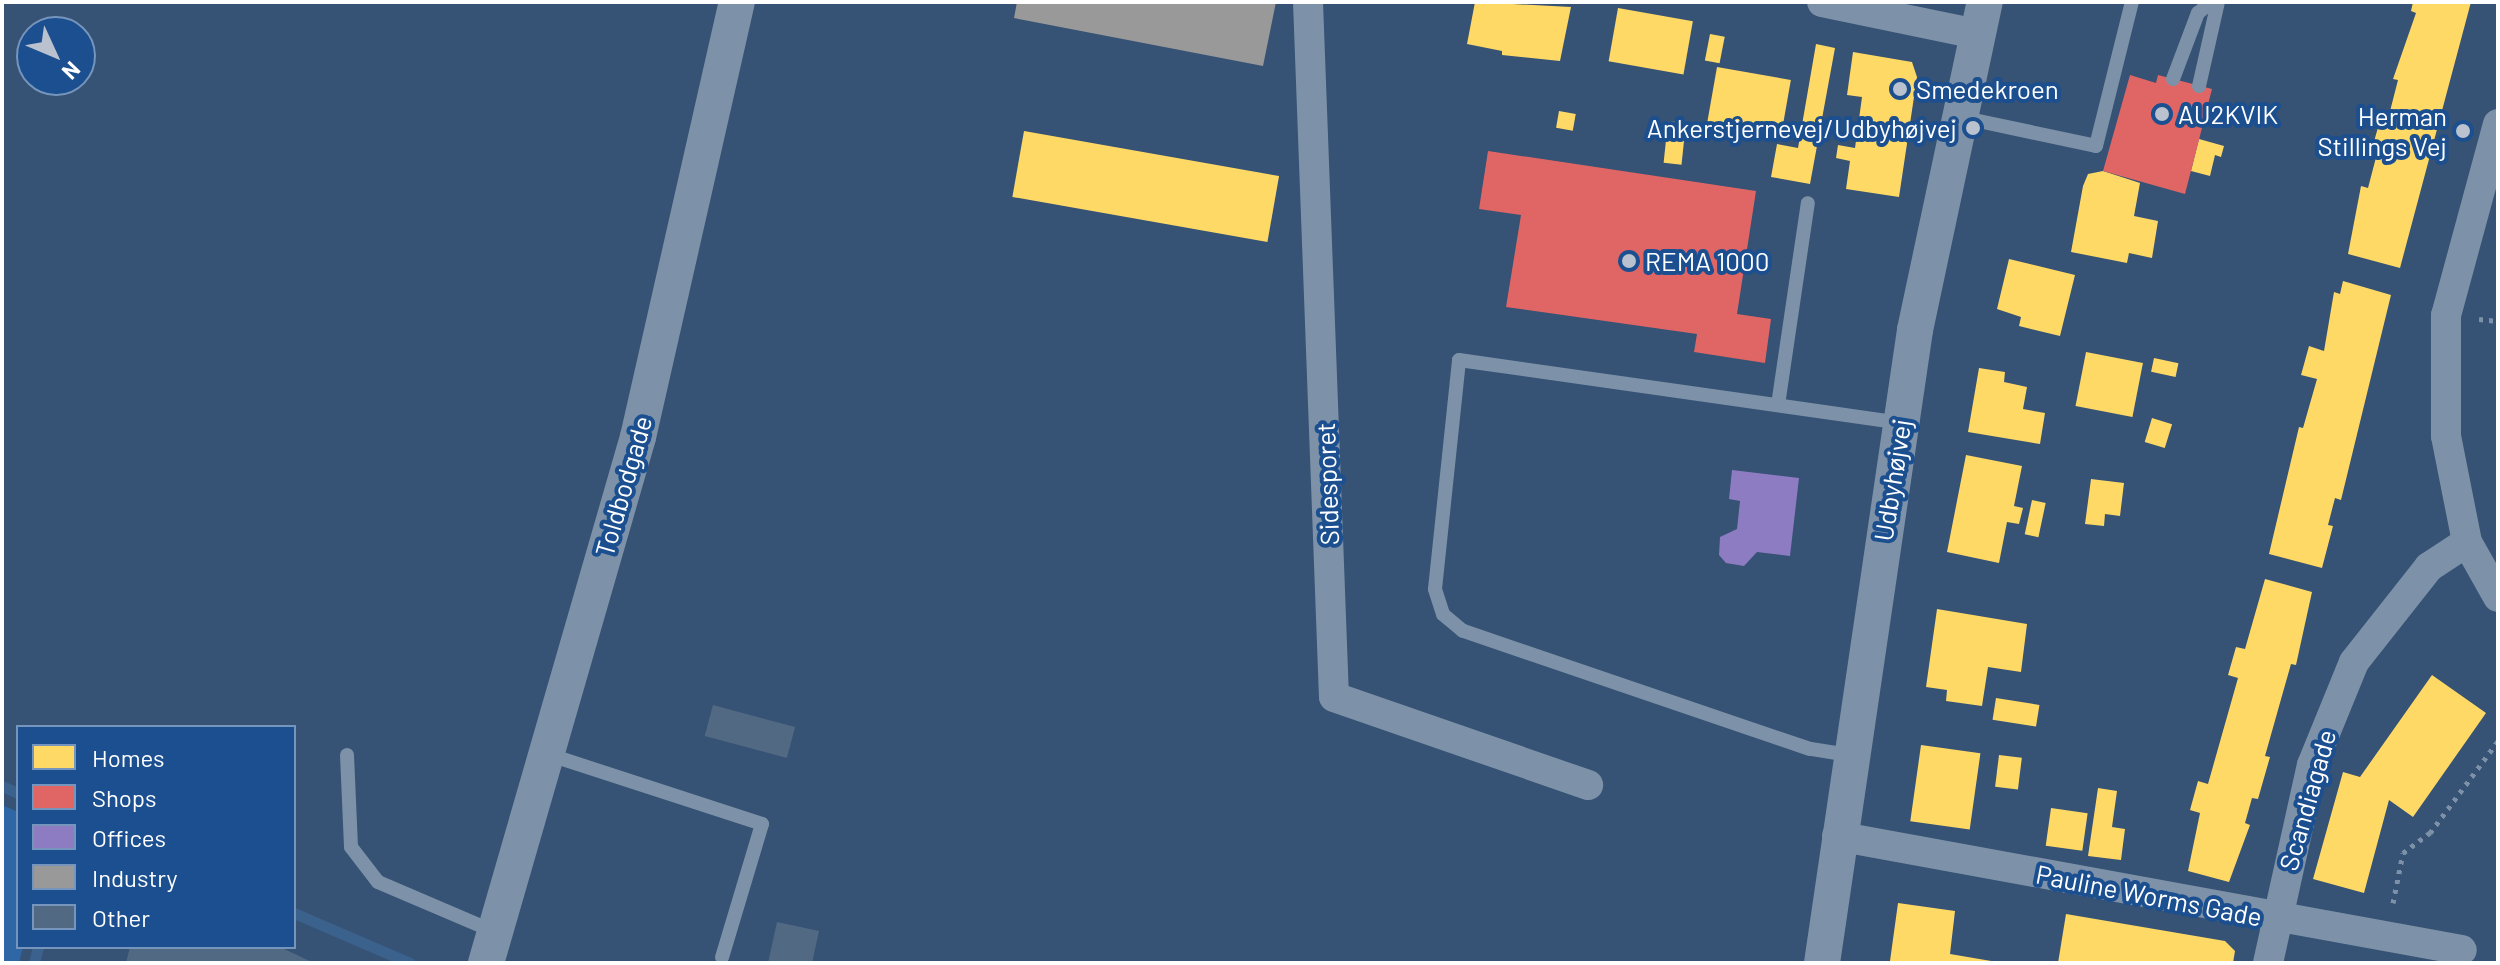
<!DOCTYPE html>
<html>
<head>
<meta charset="utf-8">
<style>
	body { margin:0 }
	#map { position:relative; width:2500px; height:965px; overflow:hidden; background:#365274; font-family:Barlow,sans-serif }
	div>[style] { position:absolute }
	.green>* { inset:0; background:#2f66a5 }
	.homes>* { inset:0; background:#ffd966; transform-origin:0 0 }
	.shops>* { inset:0; background:#e06666 }
	.offices>* { inset:0; background:#8e7cc3 }
	.industry>* { inset:0; background:#999 }
	.stream>* { height:11px; margin:-5.5px; padding:0 5.5px; transform-origin:5.5px; border-radius:5.5px; background:#3b618d }
	.building>* { inset:0; background:#526984; transform-origin:0 0 }
	.path>* { height:5px; margin-top:-2.5px; transform-origin:0; background:repeating-linear-gradient(90deg,#7d92a8 0 4px,transparent 0 10px) }
	.service>* { height:14px; margin:-7px; padding:0 7px; transform-origin:7px; border-radius:7px; background:#7d92a8 }
	.minor>* { height:30px; margin:-15px; padding:0 15px; transform-origin:15px; border-radius:15px; background:#7d92a8 }
	.tertiary>* { height:36px; margin:-18px; padding:0 18px; transform-origin:18px; border-radius:18px; background:#7d92a8 }
	.dots>* { width:22px; height:22px; translate:-50% -50%; box-sizing:border-box; border:4px solid #1b4f8f; border-radius:50% }
	span { translate:-50% -50%; white-space:nowrap; text-align:center; line-height:1.15; -webkit-text-stroke:8px #1b4f8f; paint-order:stroke }
	.poi-label { font-size:26px; color:#fff }
	.left { translate:0 -50%; text-align:left }
	.right { translate:-100% -50%; text-align:right }
	.street-label { font-size:26px; color:#fff }
	.frame { position:absolute; inset:0; border:4px solid #fff; pointer-events:none }
	.legend { position:absolute; left:16px; top:725px; width:280px; height:224px; box-sizing:border-box; background:#1b4f8f; border:2px solid #7695bc; margin:0; padding:10px 14px; list-style:none; font-size:24px; color:#fff }
	.legend li { display:flex; align-items:center; gap:16px; height:40px }
	.legend b { width:40px; border:2px solid #7695bc }
	.north { position:absolute; left:16px; top:16px; width:80px; height:80px; box-sizing:border-box; background:#1b4f8f; border:2px solid #7695bc; border-radius:50%; rotate:134deg; font-size:22px; font-weight:700; line-height:32px; text-align:center; color:#fff }
	.north::after { content:''; display:block; margin:auto; width:28px; height:36px; background:#b9c2ce; clip-path:polygon(50% 0,100% 100%,50% 72%,0 100%) }
</style>
</head>
<body>
<div id="map">
	<div class="green">
		<div style="clip-path:polygon(2px 805px,18px 812px,18px 947px,23px 947px,19px 963px,2px 963px)"></div>
	</div>
	<div class="homes">
		<div style="clip-path:polygon(1475px 2px,1571px 7px,1560px 61px,1502px 55px,1502px 51px,1467px 44px)"></div>
		<div style="clip-path:polygon(2413px 2px,2471px 2px,2400px 268px,2348px 254px,2361px 186px,2368px 188px,2379px 146px,2373px 145px,2381px 117px,2388px 119px,2398px 80px,2393px 79px,2416px 13px,2411px 11px)"></div>
		<div style="left:1618px;top:8px;width:76px;height:54px;rotate:10deg"></div>
		<div style="left:1710px;top:34px;width:15px;height:27px;rotate:11deg"></div>
		<div style="clip-path:polygon(1816px 44px,1835px 48px,1810px 184px,1771px 177px,1777px 144px,1798px 148px)"></div>
		<div style="clip-path:polygon(1853px 52px,1912px 62px,1917px 77px,1899px 197px,1846px 189px,1850px 161px,1836px 158px,1838px 145px,1855px 148px,1862px 97px,1847px 95px)"></div>
		<div style="left:1717px;top:67px;width:75px;height:56px;rotate:10deg"></div>
		<div style="left:1559px;top:111px;width:17px;height:17px;rotate:10deg"></div>
		<div style="left:1668px;top:121px;width:18px;height:42px;rotate:6deg"></div>
		<div style="left:1024px;top:131px;width:259px;height:67px;rotate:10deg"></div>
		<div style="clip-path:polygon(2199px 139px,2224px 146px,2221px 157px,2215px 155px,2210px 176px,2191px 171px)"></div>
		<div style="clip-path:polygon(2103px 171px,2140px 183px,2134px 216px,2158px 221px,2152px 258px,2129px 253px,2127px 263px,2071px 252px,2083px 186px,2088px 174px)"></div>
		<div style="clip-path:polygon(2009px 259px,2075px 275px,2060px 336px,2019px 326px,2021px 317px,1997px 309px)"></div>
		<div style="clip-path:polygon(2343px 281px,2391px 295px,2341px 500px,2335px 498px,2328px 525px,2333px 526px,2322px 568px,2269px 554px,2299px 427px,2303px 428px,2317px 379px,2301px 375px,2309px 346px,2324px 351px,2334px 292px,2340px 294px)"></div>
		<div style="left:2086px;top:352px;width:58px;height:55px;rotate:11deg"></div>
		<div style="left:2154px;top:358px;width:25px;height:14px;rotate:12deg"></div>
		<div style="clip-path:polygon(1979px 368px,2005px 372px,2004px 382px,2027px 387px,2023px 409px,2045px 413px,2040px 444px,1968px 432px)"></div>
		<div style="left:2152px;top:418px;width:21px;height:25px;rotate:17deg"></div>
		<div style="clip-path:polygon(1966px 455px,2022px 466px,2014px 506px,2023px 508px,2019px 524px,2007px 522px,1999px 563px,1947px 552px)"></div>
		<div style="clip-path:polygon(2091px 479px,2124px 483px,2120px 516px,2105px 514px,2104px 526px,2085px 524px)"></div>
		<div style="left:2032px;top:500px;width:14px;height:35px;rotate:12deg"></div>
		<div style="clip-path:polygon(2265px 579px,2312px 592px,2296px 665px,2291px 664px,2265px 756px,2270px 757px,2258px 799px,2252px 798px,2245px 823px,2250px 825px,2229px 882px,2188px 871px,2200px 813px,2190px 810px,2198px 781px,2208px 784px,2238px 678px,2228px 675px,2236px 647px,2245px 649px)"></div>
		<div style="clip-path:polygon(1937px 609px,2027px 624px,2021px 672px,1988px 667px,1982px 706px,1946px 701px,1947px 690px,1926px 687px)"></div>
		<div style="clip-path:polygon(2432px 675px,2486px 713px,2413px 817px,2389px 800px,2364px 893px,2313px 879px,2343px 772px,2360px 777px)"></div>
		<div style="left:1996px;top:698px;width:44px;height:22px;rotate:9deg"></div>
		<div style="left:1921px;top:745px;width:60px;height:77px;rotate:8deg"></div>
		<div style="left:1999px;top:755px;width:23px;height:32px;rotate:7deg"></div>
		<div style="clip-path:polygon(2098px 788px,2117px 791px,2112px 827px,2125px 829px,2121px 860px,2088px 856px)"></div>
		<div style="left:2051px;top:808px;width:37px;height:38px;rotate:8deg"></div>
		<div style="clip-path:polygon(1898px 903px,1955px 911px,1950px 954px,2003px 963px,1890px 961px)"></div>
		<div style="clip-path:polygon(2066px 914px,2225px 941px,2235px 951px,2233px 963px,2058px 963px)"></div>
	</div>
	<div class="shops">
		<div style="clip-path:polygon(2130px 75px,2156px 83px,2158px 75px,2212px 89px,2185px 194px,2103px 171px)"></div>
		<div style="clip-path:polygon(1488px 151px,1756px 191px,1737px 314px,1771px 319px,1765px 363px,1694px 352px,1697px 334px,1506px 307px,1521px 215px,1479px 209px)"></div>
	</div>
	<div class="offices">
		<div style="clip-path:polygon(1732px 470px,1799px 478px,1790px 556px,1757px 552px,1744px 566px,1726px 563px,1719px 555px,1720px 537px,1737px 529px,1740px 501px,1729px 499px)"></div>
	</div>
	<div class="industry">
		<div style="clip-path:polygon(1017px 2px,1276px 2px,1263px 66px,1014px 18px)"></div>
	</div>
	<div class="stream">
		<div style="left:2px;top:786px;width:17px;rotate:24deg"></div>
		<div style="left:294px;top:913px;width:126px;rotate:23.3deg"></div>
		<div style="left:34px;top:963px;width:16px;rotate:-76deg"></div>
	</div>
	<div class="building">
		<div style="left:713px;top:705px;width:85px;height:32px;rotate:15deg"></div>
		<div style="clip-path:polygon(777px 922px,819px 931px,812px 963px,768px 963px)"></div>
		<div style="clip-path:polygon(130px 947px,280px 947px,314px 963px,126px 963px)"></div>
	</div>
	<div class="path">
		<div style="left:2479px;top:319px;width:19px;rotate:6deg"></div>
		<div style="left:2393px;top:903px;width:51px;rotate:-78.7deg"></div>
		<div style="left:2403px;top:853px;width:34px;rotate:-37deg"></div>
		<div style="left:2430px;top:833px;width:114px;rotate:-53.5deg"></div>
	</div>
	<div class="service">
		<div style="left:2173px;top:79px;width:71px;rotate:-69.3deg"></div>
		<div style="left:2198px;top:13px;width:17px;rotate:-40deg"></div>
		<div style="left:2199px;top:86px;width:86px;rotate:-77.3deg"></div>
		<div style="left:1960px;top:117px;width:139px;rotate:12deg"></div>
		<div style="left:2096px;top:146px;width:148px;rotate:-76deg"></div>
		<div style="left:1778px;top:405px;width:204px;rotate:-81.6deg"></div>
		<div style="left:547px;top:754px;width:226px;rotate:18deg"></div>
		<div style="left:762px;top:824px;width:139px;rotate:106.7deg"></div>
		<div style="left:347px;top:755px;width:92px;rotate:87.5deg"></div>
		<div style="left:351px;top:847px;width:44px;rotate:52.4deg"></div>
		<div style="left:378px;top:882px;width:127px;rotate:23.1deg"></div>
		<div style="left:1849px;top:755px;width:39px;rotate:-171deg"></div>
		<div style="left:1810px;top:749px;width:367px;rotate:-161.2deg"></div>
		<div style="left:1463px;top:631px;width:26px;rotate:-140deg"></div>
		<div style="left:1443px;top:614px;width:26px;rotate:-108deg"></div>
		<div style="left:1435px;top:589px;width:230px;rotate:-84deg"></div>
		<div style="left:1459px;top:360px;width:446px;rotate:8.1deg"></div>
	</div>
	<div class="minor">
		<div style="left:1308px;top:2px;width:695px;rotate:87.86deg"></div>
		<div style="left:1334px;top:697px;width:269px;rotate:19.1deg"></div>
		<div style="left:1822px;top:2px;width:158px;rotate:11.7deg"></div>
		<div style="left:2498px;top:124px;width:198px;rotate:105.2deg"></div>
		<div style="left:2446px;top:315px;width:121px;rotate:90deg"></div>
		<div style="left:2446px;top:436px;width:108px;rotate:78.8deg"></div>
		<div style="left:2467px;top:542px;width:63px;rotate:60.6deg"></div>
		<div style="left:1837px;top:836px;width:635px;rotate:10.34deg"></div>
		<div style="left:2268px;top:963px;width:203px;rotate:-77.5deg"></div>
		<div style="left:2312px;top:765px;width:111px;rotate:-67.8deg"></div>
		<div style="left:2354px;top:662px;width:121px;rotate:-51.7deg"></div>
		<div style="left:2429px;top:567px;width:45px;rotate:-33.3deg"></div>
	</div>
	<div class="tertiary">
		<div style="left:486px;top:963px;width:548px;rotate:-73.88deg"></div>
		<div style="left:638px;top:437px;width:446px;rotate:-77.2deg"></div>
		<div style="left:1822px;top:963px;width:640px;rotate:-81.64deg"></div>
		<div style="left:1915px;top:330px;width:335px;rotate:-78deg"></div>
	</div>
	<div class="dots">
		<div style="left:1900px;top:89px;background:#b9c2ce"></div>
		<div style="left:2162px;top:114px;background:#b9c2ce"></div>
		<div style="left:1973px;top:128px;background:#b9c2ce"></div>
		<div style="left:2463px;top:131px;background:#b9c2ce"></div>
		<div style="left:1629px;top:261px;background:#b9c2ce"></div>
	</div>
	<div class="poi-label">
		<span class="left" style="left:1916px;top:89px">Smedekroen</span>
		<span class="left" style="left:2178px;top:114px">AU2KVIK</span>
		<span class="right" style="left:2447px;top:131px">Herman<br>Stillings Vej</span>
		<span class="right" style="left:1957px;top:128px">Ankerstjernevej/Udbyhøjvej</span>
		<span class="left" style="left:1645px;top:261px">REMA 1000</span>
	</div>
	<div class="street-label">
		<span style="left:1892px;top:480px;rotate:-81deg">Udbyhøjvej</span>
		<span style="left:1327px;top:484px;rotate:-92deg">Sidesporet</span>
		<span style="left:623px;top:486px;rotate:-74deg">Toldbodgade</span>
		<span style="left:2307px;top:800px;rotate:-74deg">Scandiagade</span>
		<span style="left:2149px;top:895px;rotate:11deg">Pauline Worms Gade</span>
	</div>
	<div class="frame"></div>
	<ul class="legend">
	<li><b style="height:22px;background:#ffd966"></b>Homes</li>
	<li><b style="height:22px;background:#e06666"></b>Shops</li>
	<li><b style="height:22px;background:#8e7cc3"></b>Offices</li>
	<li><b style="height:22px;background:#999"></b>Industry</li>
	<li><b style="height:22px;background:#526984"></b>Other</li>
	</ul>
	<div class="north">N</div>
</div>
</body>
</html>
